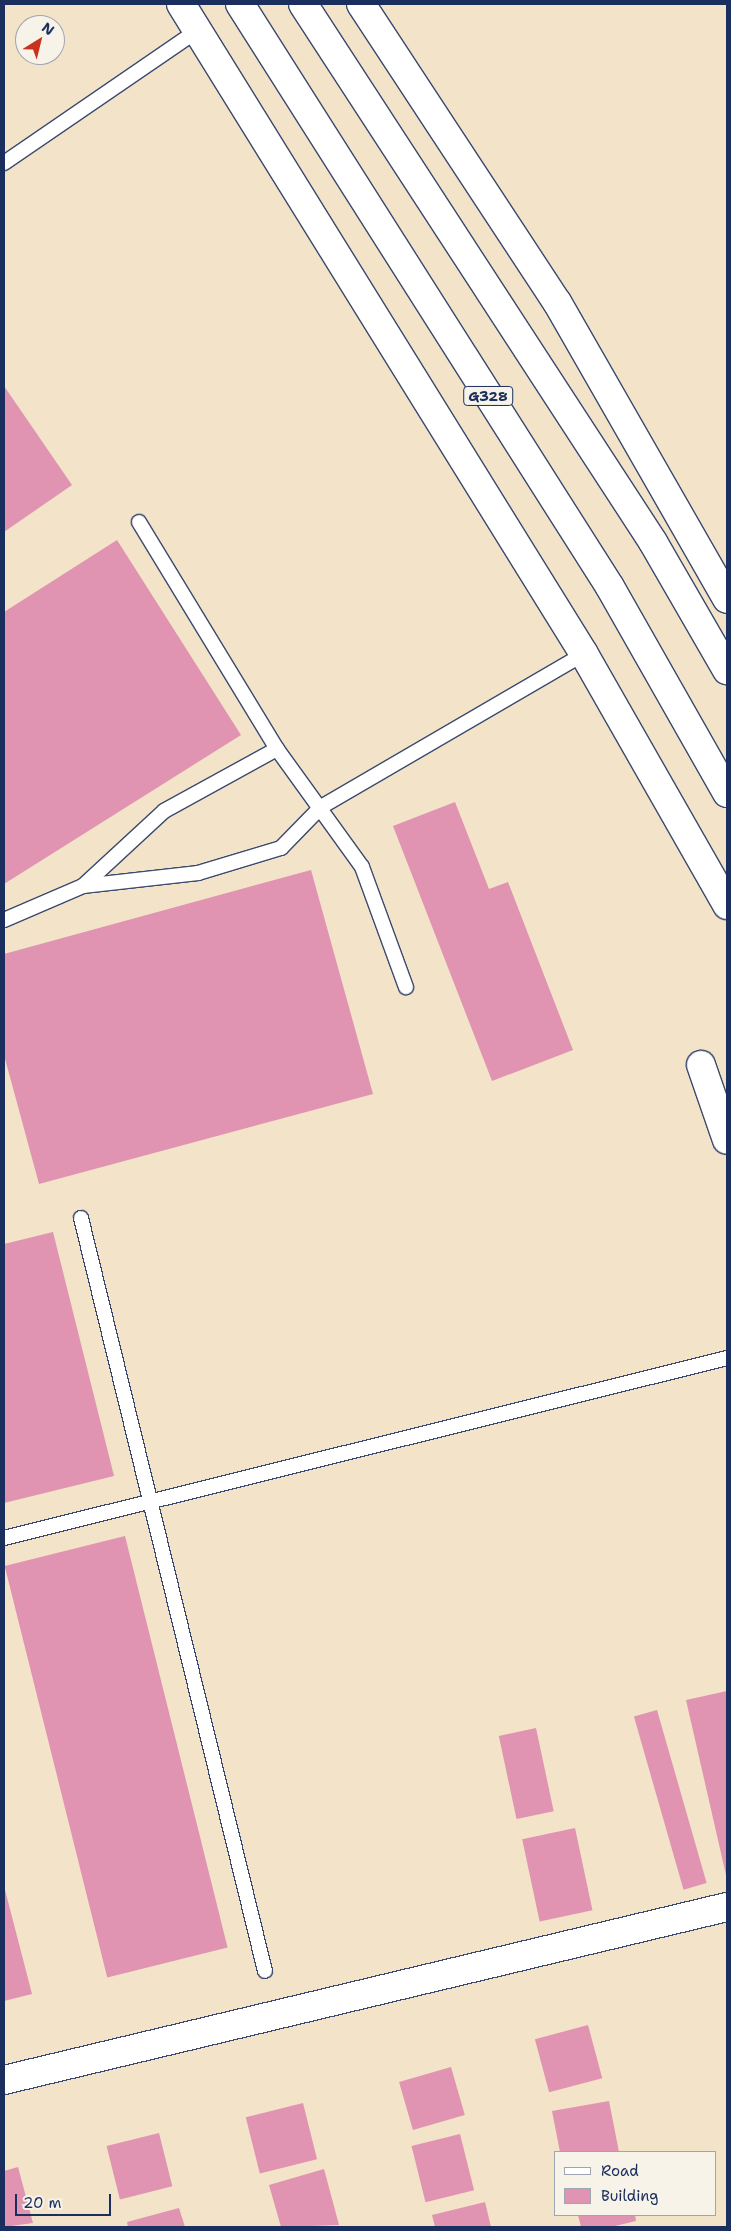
<!DOCTYPE html>
<html>
<head>
<meta charset="utf-8">
<style>
	body { margin:0 }
	#map { position:relative; width:731px; height:2231px; overflow:hidden; background:#f2e3c9; font-family:"Shantell Sans",sans-serif }
	div>[style] { position:absolute }
	.building>* { inset:0; background:#e094b1; transform-origin:0 0 }
	.roads { filter:drop-shadow(1px 0 #3b4a6e) drop-shadow(-1px 0 #3b4a6e) drop-shadow(0 1px #3b4a6e) drop-shadow(0 -1px #3b4a6e) }
	.service>* { height:14px; margin:-7px; padding:0 7px; transform-origin:7px; border-radius:7px; background:#fff }
	.tertiary>* { height:28px; margin:-14px; padding:0 14px; transform-origin:14px; border-radius:14px; background:#fff }
	.trunk>* { height:28px; margin:-14px; padding:0 14px; transform-origin:14px; border-radius:14px; background:#fff }
	span { translate:-50% -50%; white-space:nowrap; text-align:center; line-height:1.15; -webkit-text-stroke:4px #f7f3e8; paint-order:stroke }
	.shield-label span { padding:1px 4px; background:#f7f3e8; border:1px solid; border-radius:4px; -webkit-text-stroke-width:0 }
	.shield-label { font-size:14px; color:#1b2f5e; font-weight:700 }
	.frame { position:absolute; inset:0; border:5px solid #1b2f5e; pointer-events:none }
	.legend { position:absolute; left:554px; top:2151px; width:162px; height:65px; box-sizing:border-box; background:#f7f3e8; border:1px solid #9fa5b1; margin:0; padding:6px 9px; list-style:none; font-size:15px; color:#1b2f5e }
	.legend li { display:flex; align-items:center; gap:10px; height:25px }
	.legend b { width:25px; border:1px solid #9fa5b1 }
	.north { position:absolute; left:15px; top:15px; width:50px; height:50px; box-sizing:border-box; background:#f7f3e8; border:1px solid #9fa5b1; border-radius:50%; rotate:36deg; font-size:14px; font-weight:700; line-height:20px; text-align:center; color:#1b2f5e }
	.north::after { content:''; display:block; margin:auto; width:18px; height:22px; background:#c8321e; clip-path:polygon(50% 0,100% 100%,50% 72%,0 100%) }
	.scale { position:absolute; left:15px; top:2194px; width:96px; height:22px; box-sizing:border-box; border:2px solid #1b2f5e; border-top:0; padding-left:6px; font-size:15px; line-height:18px; white-space:nowrap; color:#1b2f5e; -webkit-text-stroke:4px #f7f3e8; paint-order:stroke }
</style>
</head>
<body>
<div id="map">
	<div class="building">
		<div style="clip-path:polygon(4px 386px,72px 485px,4px 532px)"></div>
		<div style="clip-path:polygon(117px 540px,241px 735px,4px 884px,4px 612px)"></div>
		<div style="clip-path:polygon(455px 802px,489px 889px,508px 882px,573px 1050px,492px 1081px,393px 826px)"></div>
		<div style="clip-path:polygon(311px 870px,373px 1094px,39px 1184px,4px 1055px,4px 954px)"></div>
		<div style="clip-path:polygon(53px 1232px,114px 1476px,4px 1503px,4px 1244px)"></div>
		<div style="left:125px;top:1536px;width:424px;height:124px;rotate:76deg"></div>
		<div style="clip-path:polygon(727px 1691px,727px 1875px,726px 1875px,686px 1700px)"></div>
		<div style="left:657px;top:1710px;width:180px;height:24px;rotate:74deg"></div>
		<div style="left:536px;top:1728px;width:85px;height:38px;rotate:78deg"></div>
		<div style="left:575px;top:1828px;width:84px;height:54px;rotate:78deg"></div>
		<div style="clip-path:polygon(4px 1886px,32px 1994px,4px 2001px)"></div>
		<div style="left:588px;top:2025px;width:55px;height:55px;rotate:75deg"></div>
		<div style="left:451px;top:2067px;width:50px;height:54px;rotate:74deg"></div>
		<div style="clip-path:polygon(609px 2101px,619px 2152px,560px 2152px,552px 2111px)"></div>
		<div style="left:303px;top:2103px;width:58px;height:59px;rotate:76deg"></div>
		<div style="left:159px;top:2133px;width:55px;height:54px;rotate:76deg"></div>
		<div style="left:460px;top:2134px;width:58px;height:50px;rotate:76deg"></div>
		<div style="clip-path:polygon(18px 2167px,33px 2223px,4px 2227px,4px 2171px)"></div>
		<div style="clip-path:polygon(324px 2169px,339px 2225px,281px 2227px,269px 2185px)"></div>
		<div style="clip-path:polygon(485px 2202px,491px 2227px,435px 2227px,432px 2215px)"></div>
		<div style="clip-path:polygon(179px 2208px,185px 2227px,128px 2227px,127px 2222px)"></div>
		<div style="clip-path:polygon(578px 2215px,635px 2215px,636px 2221px,611px 2227px,581px 2227px)"></div>
	</div>
	<div class="roads">
		<div class="service">
			<div style="left:4px;top:163px;width:237px;rotate:-34.4deg"></div>
			<div style="left:139px;top:522px;width:266px;rotate:58.7deg"></div>
			<div style="left:83px;top:886px;width:110px;rotate:-42.8deg"></div>
			<div style="left:164px;top:811px;width:129px;rotate:-28.8deg"></div>
			<div style="left:277px;top:749px;width:145px;rotate:54.2deg"></div>
			<div style="left:362px;top:867px;width:128px;rotate:69.9deg"></div>
			<div style="left:4px;top:920px;width:86px;rotate:-23.3deg"></div>
			<div style="left:83px;top:886px;width:116px;rotate:-6.4deg"></div>
			<div style="left:198px;top:873px;width:87px;rotate:-16.8deg"></div>
			<div style="left:281px;top:848px;width:57px;rotate:-45.7deg"></div>
			<div style="left:321px;top:807px;width:304px;rotate:-30.2deg"></div>
			<div style="left:81px;top:1218px;width:775px;rotate:76.27deg"></div>
			<div style="left:4px;top:1538px;width:745px;rotate:-13.98deg"></div>
		</div>
		<div class="tertiary">
			<div style="left:181px;top:4px;width:765px;rotate:58.2deg"></div>
			<div style="left:584px;top:654px;width:289px;rotate:60.3deg"></div>
			<div style="left:361px;top:4px;width:357px;rotate:56.7deg"></div>
			<div style="left:557px;top:302px;width:342px;rotate:60.2deg"></div>
			<div style="left:701px;top:1065px;width:79px;rotate:70.9deg"></div>
			<div style="left:4px;top:2080px;width:743px;rotate:-13.46deg"></div>
		</div>
		<div class="trunk">
			<div style="left:240px;top:4px;width:690px;rotate:57.6deg"></div>
			<div style="left:610px;top:587px;width:237px;rotate:60.4deg"></div>
			<div style="left:303px;top:4px;width:642px;rotate:56.95deg"></div>
			<div style="left:653px;top:542px;width:148px;rotate:60deg"></div>
		</div>
	</div>
	<div class="shield-label">
		<span style="left:488px;top:396px">G328</span>
	</div>
	<div class="frame"></div>
	<ul class="legend">
	<li><b style="height:6px;background:#fff"></b>Road</li>
	<li><b style="height:14px;background:#e094b1"></b>Building</li>
	</ul>
	<div class="north">N</div>
	<div class="scale">20 m</div>
</div>
</body>
</html>
